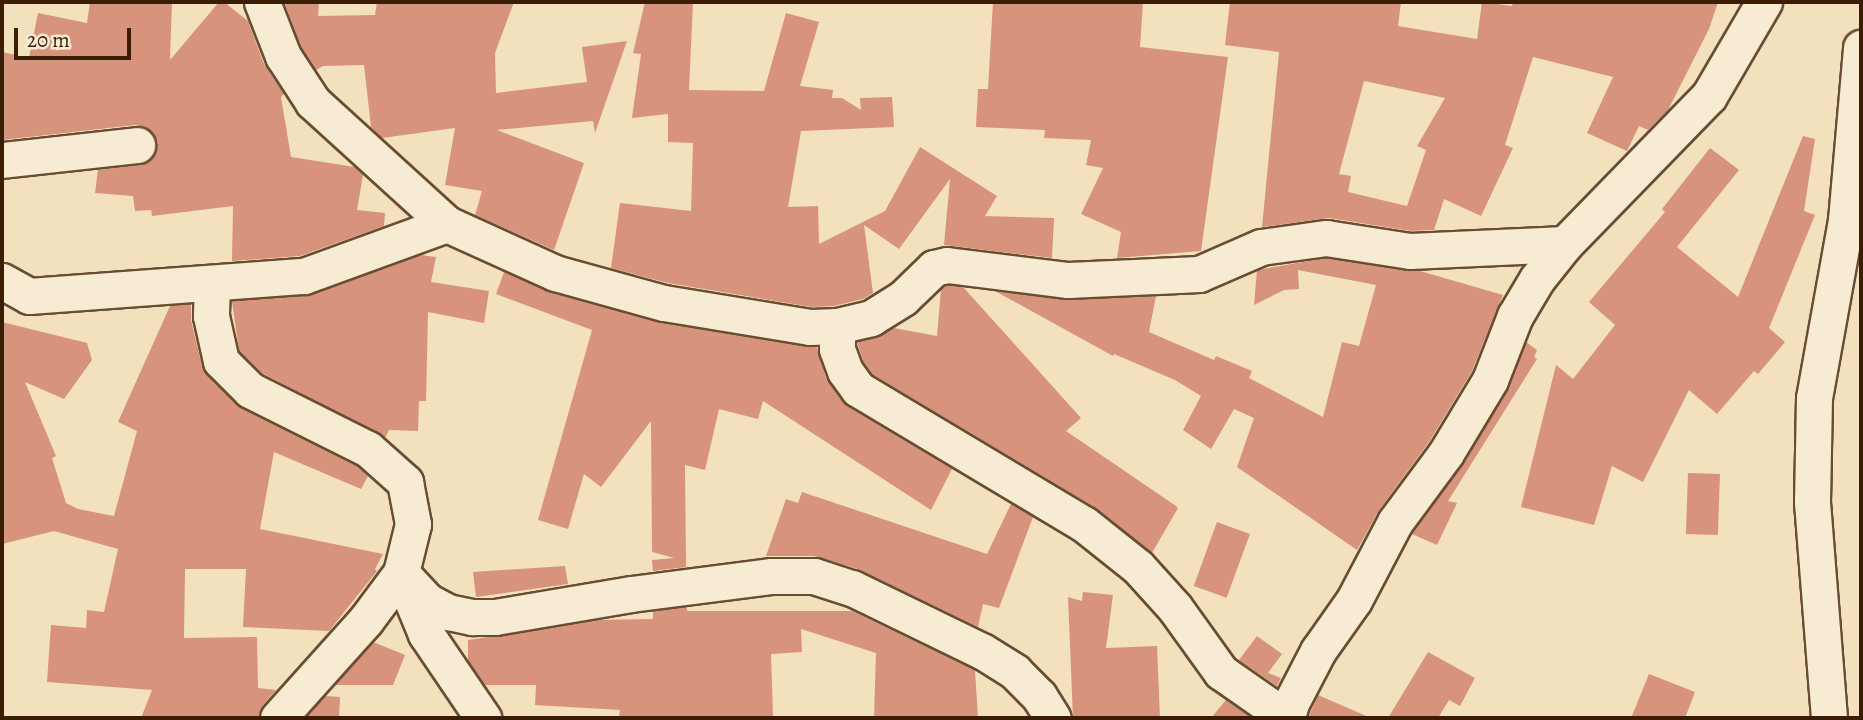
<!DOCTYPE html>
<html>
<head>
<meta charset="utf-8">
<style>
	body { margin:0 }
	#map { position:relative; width:1863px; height:720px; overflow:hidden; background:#f2e1bc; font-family:Alegreya,serif }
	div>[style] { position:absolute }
	.building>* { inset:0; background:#d8937d; transform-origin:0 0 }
	.roads { filter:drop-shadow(2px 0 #694d32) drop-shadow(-2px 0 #694d32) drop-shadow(0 2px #694d32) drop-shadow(0 -2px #694d32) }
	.street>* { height:35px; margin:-17.5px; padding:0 17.5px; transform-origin:17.5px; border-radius:17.5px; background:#f7ecd3 }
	span { translate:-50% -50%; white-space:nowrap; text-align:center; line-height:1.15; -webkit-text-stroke:7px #f7ecd3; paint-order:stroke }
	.frame { position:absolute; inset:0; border:4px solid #3b1c04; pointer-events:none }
	.scale { position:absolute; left:14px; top:28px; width:117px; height:32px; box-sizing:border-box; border:4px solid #3b1c04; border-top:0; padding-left:9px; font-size:21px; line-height:24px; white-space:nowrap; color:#3b1c04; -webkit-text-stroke:5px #f7ecd3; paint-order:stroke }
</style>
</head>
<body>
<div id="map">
	<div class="building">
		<div style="clip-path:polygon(90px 2px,172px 2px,170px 60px,219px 2px,224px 2px,248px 21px,264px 64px,284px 94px,281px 97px,291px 157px,355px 167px,363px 175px,357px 210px,385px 213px,384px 226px,300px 256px,232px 261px,233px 206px,152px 216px,151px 210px,135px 211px,133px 196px,95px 193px,98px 170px,140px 165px,155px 154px,157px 142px,146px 127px,135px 125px,2px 140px,2px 52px,29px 58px,38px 13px,87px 23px)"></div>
		<div style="clip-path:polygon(284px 2px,319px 2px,318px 16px,375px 15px,377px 2px,514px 2px,495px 53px,496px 93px,587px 82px,582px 47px,627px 41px,595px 133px,593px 121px,497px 130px,584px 163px,554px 250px,475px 215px,482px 191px,445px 185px,455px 128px,382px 138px,371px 127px,364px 65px,323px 66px,316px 70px,301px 47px)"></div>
		<div style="clip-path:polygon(645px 2px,693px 2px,689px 90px,764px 91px,786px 13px,819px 22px,800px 86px,833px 90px,832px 98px,842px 98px,861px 110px,860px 98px,892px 97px,894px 127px,801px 131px,788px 207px,818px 206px,819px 244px,885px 211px,920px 147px,997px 196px,985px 216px,1054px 218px,1052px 258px,944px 245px,950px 179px,899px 249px,864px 225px,873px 293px,863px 299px,834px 306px,811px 307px,668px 283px,611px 268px,620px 203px,691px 211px,693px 143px,668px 142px,668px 114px,632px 118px,641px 54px,633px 53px)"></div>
		<div style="clip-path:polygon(993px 2px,1143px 2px,1140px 47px,1228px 57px,1201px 251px,1117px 258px,1121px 232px,1081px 214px,1103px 168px,1086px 165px,1091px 140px,1044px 138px,1045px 130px,976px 127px,978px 89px,988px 89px)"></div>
		<div style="clip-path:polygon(evenodd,1230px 2px,1401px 2px,1398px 26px,1477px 39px,1482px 2px,1512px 6px,1513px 2px,1718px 2px,1709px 29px,1668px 110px,1648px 130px,1639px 126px,1627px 151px,1587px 133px,1613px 77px,1533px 57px,1505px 145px,1513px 148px,1481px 216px,1444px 199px,1434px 230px,1411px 231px,1329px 218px,1262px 227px,1279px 52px,1225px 45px,1230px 2px,1364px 81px,1445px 98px,1417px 146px,1426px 150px,1407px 206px,1348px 192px,1351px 176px,1339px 174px,1364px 81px)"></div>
		<div style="clip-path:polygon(1803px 136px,1815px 139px,1804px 211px,1815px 215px,1769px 328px,1785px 342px,1758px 374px,1754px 371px,1717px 414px,1689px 390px,1643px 482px,1612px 466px,1594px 525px,1521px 507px,1556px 365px,1573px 379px,1615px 325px,1589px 302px,1665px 212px,1662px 209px,1710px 148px,1739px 170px,1677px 247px,1738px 297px)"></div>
		<div style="clip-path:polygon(421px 255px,436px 257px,431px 282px,489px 291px,484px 323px,428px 312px,426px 401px,419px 401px,418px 431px,389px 430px,385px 438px,262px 373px,239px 351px,232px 301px,311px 295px)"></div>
		<div style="clip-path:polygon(1326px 258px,1420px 271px,1503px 295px,1472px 371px,1429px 442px,1379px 510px,1357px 550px,1237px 467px,1254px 418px,1234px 409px,1211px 449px,1183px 430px,1201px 396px,1175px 380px,1114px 354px,1113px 356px,995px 291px,1069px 300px,1156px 296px,1149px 332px,1214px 360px,1216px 356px,1252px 371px,1249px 378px,1323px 417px,1342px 342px,1359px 346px,1376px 285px,1298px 270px,1299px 289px,1284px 290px,1254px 305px,1257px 270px)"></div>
		<div style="clip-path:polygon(504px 272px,550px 292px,659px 322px,817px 347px,826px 378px,847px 406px,952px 469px,931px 510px,763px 401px,758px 419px,719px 409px,705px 470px,685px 465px,686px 567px,653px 571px,652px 560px,674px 558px,652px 552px,651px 421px,601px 487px,584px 474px,568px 529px,538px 520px,592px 330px,496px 294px)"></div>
		<div style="clip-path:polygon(948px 285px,963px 287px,1081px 418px,1066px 431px,1176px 506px,1178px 508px,1152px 553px,1094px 507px,872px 374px,863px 361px,857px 342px,876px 337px,894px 328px,937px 336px,941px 289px)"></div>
		<div style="clip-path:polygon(191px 304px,191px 320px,202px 366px,236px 404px,357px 466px,368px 476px,361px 489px,274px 452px,260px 529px,383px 554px,375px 569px,377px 571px,329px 631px,243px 627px,246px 569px,185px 569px,184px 638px,257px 637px,258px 688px,276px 690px,263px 705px,258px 718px,141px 718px,152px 690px,47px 682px,51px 625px,86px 628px,87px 610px,104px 612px,118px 549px,54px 531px,2px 544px,2px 322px,87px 343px,92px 360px,64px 399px,25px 382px,56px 456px,52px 458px,66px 503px,78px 509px,114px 516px,137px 431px,118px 422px,170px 306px)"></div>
		<div style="clip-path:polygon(1526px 342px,1537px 350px,1534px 357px,1537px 359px,1448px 501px,1457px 503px,1437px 545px,1412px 534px,1463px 463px,1507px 390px)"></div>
		<div style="left:1688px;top:473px;width:32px;height:61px;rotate:2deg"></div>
		<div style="clip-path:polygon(802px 492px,987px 554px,1011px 504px,1033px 517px,999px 608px,983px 604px,978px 627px,858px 569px,814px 556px,766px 556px,786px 499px,798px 503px)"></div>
		<div style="left:1217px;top:522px;width:35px;height:68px;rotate:20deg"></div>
		<div style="clip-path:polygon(565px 566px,568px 584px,476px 597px,473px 572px)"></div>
		<div style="clip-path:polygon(1083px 592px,1113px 595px,1106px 648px,1157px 646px,1160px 718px,1073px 718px,1068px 597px,1082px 601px)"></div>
		<div style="clip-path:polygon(687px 607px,687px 611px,852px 611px,975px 670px,978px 718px,874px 718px,876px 653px,801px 629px,802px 652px,771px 654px,773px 717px,770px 718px,619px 718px,620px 710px,535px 705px,536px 685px,485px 685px,468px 661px,468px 640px,597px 620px,653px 619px,653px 611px)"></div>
		<div style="clip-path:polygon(1257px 636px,1282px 654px,1268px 673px,1281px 678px,1277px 686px,1239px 660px)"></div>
		<div style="clip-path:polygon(373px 642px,405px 655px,393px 685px,334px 685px)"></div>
		<div style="clip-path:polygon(1428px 652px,1475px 678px,1460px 706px,1449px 700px,1438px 718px,1388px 718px)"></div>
		<div style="clip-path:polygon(1649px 674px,1695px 692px,1685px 718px,1631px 718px)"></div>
		<div style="clip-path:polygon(1318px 695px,1371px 718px,1308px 718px)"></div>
		<div style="clip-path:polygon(325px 696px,340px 697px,339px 718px,305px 718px)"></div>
		<div style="clip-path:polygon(1226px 700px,1252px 718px,1211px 718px)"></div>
	</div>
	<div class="roads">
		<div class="street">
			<div style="left:262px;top:2px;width:58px;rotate:68.7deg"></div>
			<div style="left:283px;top:56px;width:55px;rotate:56.9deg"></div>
			<div style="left:313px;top:102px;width:181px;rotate:42.3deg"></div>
			<div style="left:447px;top:224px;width:119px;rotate:24.4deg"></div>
			<div style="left:555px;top:273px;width:113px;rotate:15.4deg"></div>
			<div style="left:664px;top:303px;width:148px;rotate:9.3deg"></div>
			<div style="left:810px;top:327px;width:27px;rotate:-2deg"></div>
			<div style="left:837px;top:326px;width:35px;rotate:-13deg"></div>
			<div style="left:871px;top:318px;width:38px;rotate:-32deg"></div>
			<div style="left:903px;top:298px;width:43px;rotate:-44.1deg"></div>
			<div style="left:934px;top:268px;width:13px;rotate:-13deg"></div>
			<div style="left:947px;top:265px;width:122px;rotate:7.1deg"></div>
			<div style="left:1068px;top:280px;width:131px;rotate:-2.6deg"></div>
			<div style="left:1199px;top:274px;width:68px;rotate:-23.5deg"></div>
			<div style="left:1261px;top:247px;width:66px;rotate:-7.9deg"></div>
			<div style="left:1326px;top:238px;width:85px;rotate:8.8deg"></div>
			<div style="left:1410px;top:251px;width:155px;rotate:-2.6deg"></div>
			<div style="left:2px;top:160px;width:136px;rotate:-6.3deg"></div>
			<div style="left:2px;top:281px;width:31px;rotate:29deg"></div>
			<div style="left:29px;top:296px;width:276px;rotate:-4.2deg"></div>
			<div style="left:304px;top:276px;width:152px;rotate:-20deg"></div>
			<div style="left:212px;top:285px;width:31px;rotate:92deg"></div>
			<div style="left:211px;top:316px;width:46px;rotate:77.5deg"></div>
			<div style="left:221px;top:361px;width:41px;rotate:45deg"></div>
			<div style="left:250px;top:390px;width:132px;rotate:26.6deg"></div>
			<div style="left:368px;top:449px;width:50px;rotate:41.7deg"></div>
			<div style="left:405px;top:482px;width:43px;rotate:79.2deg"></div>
			<div style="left:413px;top:524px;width:50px;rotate:103.8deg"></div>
			<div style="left:401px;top:573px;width:59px;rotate:126.7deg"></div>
			<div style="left:366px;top:620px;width:132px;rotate:131.9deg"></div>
			<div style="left:837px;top:326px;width:23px;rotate:90deg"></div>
			<div style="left:837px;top:349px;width:23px;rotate:70deg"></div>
			<div style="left:845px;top:371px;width:22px;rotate:54deg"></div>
			<div style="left:858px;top:389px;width:263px;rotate:30.9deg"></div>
			<div style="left:1084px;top:524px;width:69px;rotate:38.5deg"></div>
			<div style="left:1138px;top:567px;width:55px;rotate:47.9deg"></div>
			<div style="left:1175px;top:608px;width:79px;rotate:54.3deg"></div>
			<div style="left:1221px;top:672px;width:80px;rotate:34.9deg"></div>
			<div style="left:1287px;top:718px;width:16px;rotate:-75deg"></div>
			<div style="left:1291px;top:703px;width:59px;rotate:-62.6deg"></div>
			<div style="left:1318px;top:651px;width:62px;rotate:-54.8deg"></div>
			<div style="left:1354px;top:600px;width:88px;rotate:-62.3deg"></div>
			<div style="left:1395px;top:522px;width:86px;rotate:-53.5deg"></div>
			<div style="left:1446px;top:453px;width:85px;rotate:-58.9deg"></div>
			<div style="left:1490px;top:380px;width:69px;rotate:-68.7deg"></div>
			<div style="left:1515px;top:316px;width:43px;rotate:-59.3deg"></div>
			<div style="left:1537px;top:279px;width:45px;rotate:-51.3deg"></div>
			<div style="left:1565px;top:244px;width:206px;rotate:-45.8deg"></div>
			<div style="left:1709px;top:96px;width:109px;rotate:-59.7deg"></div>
			<div style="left:401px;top:573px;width:38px;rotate:47deg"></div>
			<div style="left:427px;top:601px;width:24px;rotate:28deg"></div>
			<div style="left:448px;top:612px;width:25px;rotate:12deg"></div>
			<div style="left:472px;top:617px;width:23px"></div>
			<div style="left:495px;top:617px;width:138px;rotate:-9.6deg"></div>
			<div style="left:631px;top:594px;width:142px;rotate:-7.3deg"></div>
			<div style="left:772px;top:576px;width:42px"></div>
			<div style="left:814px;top:576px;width:40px;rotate:18deg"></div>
			<div style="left:852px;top:588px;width:144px;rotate:25.9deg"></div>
			<div style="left:982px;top:651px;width:39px;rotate:32deg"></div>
			<div style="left:1015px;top:672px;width:34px;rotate:45deg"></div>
			<div style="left:1039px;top:696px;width:26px;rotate:58deg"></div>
			<div style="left:405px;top:583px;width:55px;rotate:67.6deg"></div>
			<div style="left:426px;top:634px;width:102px;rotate:55.8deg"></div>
			<div style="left:1829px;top:718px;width:217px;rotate:-94.5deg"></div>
			<div style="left:1812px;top:502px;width:104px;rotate:-88.9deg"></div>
			<div style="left:1814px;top:398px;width:181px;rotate:-79.8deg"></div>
			<div style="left:1846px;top:220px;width:173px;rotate:-85deg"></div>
		</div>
	</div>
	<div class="frame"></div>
	<div class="scale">20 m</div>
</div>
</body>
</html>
